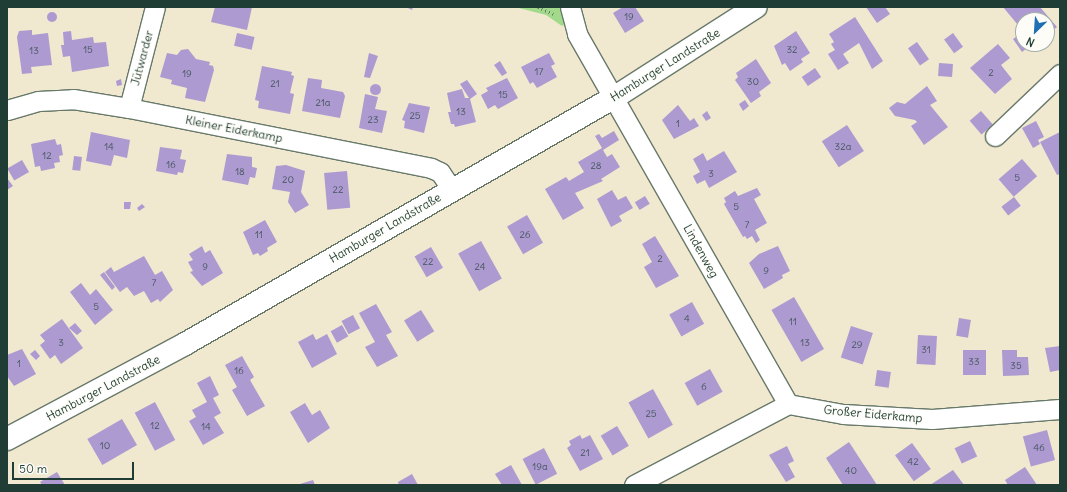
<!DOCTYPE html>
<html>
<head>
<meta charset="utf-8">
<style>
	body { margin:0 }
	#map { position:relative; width:1067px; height:492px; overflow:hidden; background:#f0e8cf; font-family:Delius,sans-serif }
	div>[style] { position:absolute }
	.green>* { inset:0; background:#a2d98a }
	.building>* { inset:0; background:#ad9ad0; transform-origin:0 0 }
	.round { border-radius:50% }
	.path>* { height:2.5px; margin-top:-1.25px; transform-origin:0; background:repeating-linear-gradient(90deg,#68796a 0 1px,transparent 0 4px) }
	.roads { filter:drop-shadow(1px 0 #68796a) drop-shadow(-1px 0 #68796a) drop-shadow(0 1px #68796a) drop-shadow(0 -1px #68796a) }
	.minor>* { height:19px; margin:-9.5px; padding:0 9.5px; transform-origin:9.5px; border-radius:9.5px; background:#fff }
	.major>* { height:22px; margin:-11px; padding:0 11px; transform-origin:11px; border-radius:11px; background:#fff }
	span { translate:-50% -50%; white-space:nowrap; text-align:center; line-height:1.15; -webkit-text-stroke:3px #fdfcf7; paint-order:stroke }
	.number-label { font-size:10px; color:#42545b }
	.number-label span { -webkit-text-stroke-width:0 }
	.street-label { font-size:12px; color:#1f3d34 }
	.frame { position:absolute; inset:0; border:8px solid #1f3d34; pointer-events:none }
	.north { position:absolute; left:1015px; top:12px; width:40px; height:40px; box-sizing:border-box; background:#fdfcf7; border:1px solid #a4b0a9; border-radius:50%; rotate:205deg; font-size:11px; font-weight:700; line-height:16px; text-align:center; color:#1f3d34 }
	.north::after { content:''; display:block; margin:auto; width:14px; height:18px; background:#1f6fb2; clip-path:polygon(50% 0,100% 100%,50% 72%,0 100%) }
	.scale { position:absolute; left:12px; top:462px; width:122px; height:18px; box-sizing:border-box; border:2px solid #1f3d34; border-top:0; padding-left:5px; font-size:12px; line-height:14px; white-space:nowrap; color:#1f3d34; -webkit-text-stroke:3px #fdfcf7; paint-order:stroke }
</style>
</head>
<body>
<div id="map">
	<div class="green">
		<div style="clip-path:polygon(515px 7px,570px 7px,571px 20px,562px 26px,546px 15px)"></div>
	</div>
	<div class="building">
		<div style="clip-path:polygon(215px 7px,252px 7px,247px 30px,211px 22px)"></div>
		<div style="clip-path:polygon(406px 7px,413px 7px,412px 10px)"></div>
		<div style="clip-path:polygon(623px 7px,635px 7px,644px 21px,625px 33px,613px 13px)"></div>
		<div style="clip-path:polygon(866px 7px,885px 7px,890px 14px,877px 23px)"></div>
		<div style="clip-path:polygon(1003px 7px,1040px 7px,1057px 27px,1047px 35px,1047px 20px,1023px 20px,1023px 31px)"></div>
		<div class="round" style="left:47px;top:12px;width:10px;height:10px"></div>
		<div style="clip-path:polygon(855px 17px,883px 61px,872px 69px,859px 43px,843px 54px,849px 63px,838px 70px,828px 54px,835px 50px,831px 44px,834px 42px,829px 34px)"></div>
		<div style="clip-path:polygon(32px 30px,32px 35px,48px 33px,52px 65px,31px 67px,32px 73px,22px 74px,17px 37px,19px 31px)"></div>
		<div style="clip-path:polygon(71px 31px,72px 40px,93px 37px,94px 43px,106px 42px,109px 66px,72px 72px,70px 56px,63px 57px,61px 45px,64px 45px,63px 32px)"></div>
		<div style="clip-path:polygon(796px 31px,810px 53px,801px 59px,803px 62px,790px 71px,785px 63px,782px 65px,774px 46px)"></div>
		<div style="left:237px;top:33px;width:18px;height:13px;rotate:13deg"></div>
		<div style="left:953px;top:33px;width:17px;height:11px;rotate:54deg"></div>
		<div style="clip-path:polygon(1022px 33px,1023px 44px,1031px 45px,1022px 52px,1013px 39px)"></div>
		<div style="left:917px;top:42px;width:21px;height:11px;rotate:55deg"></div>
		<div style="clip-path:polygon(998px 44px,1010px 58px,1001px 65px,1012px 79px,995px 94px,970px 68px)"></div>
		<div style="clip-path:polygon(188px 49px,196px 59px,210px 62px,209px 65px,213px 66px,214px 70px,205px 102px,185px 98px,187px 88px,171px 84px,172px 80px,160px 77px,167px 53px,177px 55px,181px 50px)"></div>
		<div style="clip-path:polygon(369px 53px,378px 56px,370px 78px,364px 77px)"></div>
		<div style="clip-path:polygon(549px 53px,555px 64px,551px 66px,557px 77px,537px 88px,533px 82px,530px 84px,521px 67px)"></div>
		<div style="clip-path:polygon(756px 59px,771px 83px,759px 92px,761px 96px,751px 103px,735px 80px,738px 77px,736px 73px)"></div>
		<div style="clip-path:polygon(500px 61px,507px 73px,502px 76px,494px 65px)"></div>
		<div style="left:939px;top:63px;width:14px;height:13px;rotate:4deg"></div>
		<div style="clip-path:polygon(262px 66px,292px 72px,291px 75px,294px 76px,290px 93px,294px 94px,290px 114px,258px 108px,259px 101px,255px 100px)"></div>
		<div style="left:815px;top:68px;width:11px;height:16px;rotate:56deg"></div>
		<div style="clip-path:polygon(308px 78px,322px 80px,321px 88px,343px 92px,345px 96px,340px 118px,302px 111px)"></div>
		<div style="clip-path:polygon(507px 78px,518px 98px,498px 109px,495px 105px,488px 109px,481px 95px,488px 91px,486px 88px)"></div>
		<div style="clip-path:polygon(121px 79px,122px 85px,117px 86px,116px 81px)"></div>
		<div style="clip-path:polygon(467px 80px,477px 94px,470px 99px,476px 122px,455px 127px,454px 124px,451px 124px,448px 112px,451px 112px,447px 93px,462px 89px,465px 98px,469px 98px,460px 84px)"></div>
		<div class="round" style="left:369.5px;top:83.5px;width:11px;height:11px"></div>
		<div style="clip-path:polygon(927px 86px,937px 101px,930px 105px,948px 127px,924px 145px,911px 126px,917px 122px,915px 120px,895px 116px,889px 108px,897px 102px,905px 104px)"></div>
		<div style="clip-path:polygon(365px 94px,378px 97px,375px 109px,387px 111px,382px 133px,359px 128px)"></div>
		<div style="clip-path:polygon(745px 100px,749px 106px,743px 111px,739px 104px)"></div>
		<div style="clip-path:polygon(409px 103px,430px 107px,424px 133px,404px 128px,405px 121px,402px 120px)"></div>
		<div style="clip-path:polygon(678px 105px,690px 121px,694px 118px,699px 126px,674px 139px,662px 120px)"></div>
		<div style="clip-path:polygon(707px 111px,711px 118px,706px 121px,702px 115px)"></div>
		<div style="left:981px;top:111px;width:18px;height:15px;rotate:49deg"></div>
		<div style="clip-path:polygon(1036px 121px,1044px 137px,1038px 140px,1040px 144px,1033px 148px,1022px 128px)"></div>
		<div style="left:847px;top:125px;width:31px;height:30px;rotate:57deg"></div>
		<div style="clip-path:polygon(614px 131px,619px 140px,603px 150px,607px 157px,612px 154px,620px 167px,601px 179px,603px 181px,575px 193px,584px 208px,563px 220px,545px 189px,566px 177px,569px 181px,584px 172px,578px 162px,602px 148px,595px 136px,599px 134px,602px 138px)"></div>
		<div style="clip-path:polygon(91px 132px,130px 140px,127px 158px,114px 155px,111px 166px,86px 161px)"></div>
		<div style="clip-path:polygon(1060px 132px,1060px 174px,1057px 175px,1040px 142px)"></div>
		<div style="clip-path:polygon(55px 139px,57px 145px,61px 144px,63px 155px,59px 156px,60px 162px,54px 163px,55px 168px,41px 171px,40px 166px,35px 167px,31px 144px)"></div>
		<div style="clip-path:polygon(160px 147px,182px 150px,180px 159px,186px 160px,183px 173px,178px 172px,177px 175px,156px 171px)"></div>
		<div style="clip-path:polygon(724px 151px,737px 172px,709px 188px,705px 180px,697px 184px,693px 176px,700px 172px,693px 159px,703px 153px,707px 161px)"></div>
		<div style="clip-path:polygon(227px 154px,252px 157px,252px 167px,257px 168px,255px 178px,250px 177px,248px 185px,222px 180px)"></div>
		<div style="left:74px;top:156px;width:8px;height:14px;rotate:7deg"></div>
		<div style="left:1022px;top:159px;width:23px;height:31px;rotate:49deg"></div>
		<div style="left:22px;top:160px;width:14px;height:17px;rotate:60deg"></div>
		<div style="clip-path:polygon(286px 165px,305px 171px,301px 192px,309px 205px,295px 213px,288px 202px,290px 192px,272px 189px,276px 166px)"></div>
		<div style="left:347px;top:171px;width:37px;height:23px;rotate:85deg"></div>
		<div style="clip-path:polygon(7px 178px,13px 186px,7px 190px)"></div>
		<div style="clip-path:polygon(757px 188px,761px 195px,754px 199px,767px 223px,755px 230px,760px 240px,756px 243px,752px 236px,747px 239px,745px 236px,743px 237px,724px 204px,726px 202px,724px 198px,735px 191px,738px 196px)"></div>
		<div style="clip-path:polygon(612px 190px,618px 200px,626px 196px,633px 208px,619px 216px,622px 221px,611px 227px,597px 199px)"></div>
		<div style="left:645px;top:196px;width:9px;height:12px;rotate:58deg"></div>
		<div style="left:1014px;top:197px;width:11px;height:16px;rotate:52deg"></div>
		<div style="clip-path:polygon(124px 202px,131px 202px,130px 209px,124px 209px)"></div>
		<div style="clip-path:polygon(142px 204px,145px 207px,139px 211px,137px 208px)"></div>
		<div style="left:527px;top:215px;width:32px;height:23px;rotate:60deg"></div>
		<div style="clip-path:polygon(265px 220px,277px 242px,267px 248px,268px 251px,260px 256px,258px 253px,253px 255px,243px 232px)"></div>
		<div style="clip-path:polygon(655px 236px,679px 276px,656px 288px,644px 267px,652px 262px,642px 244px)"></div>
		<div style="left:481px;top:241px;width:43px;height:26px;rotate:61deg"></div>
		<div style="clip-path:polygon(202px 246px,205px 253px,210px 250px,223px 273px,202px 286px,190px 272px,193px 271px,188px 262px,193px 260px,189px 254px)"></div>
		<div style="clip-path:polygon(778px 246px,790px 271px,782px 275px,783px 278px,764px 289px,749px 263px,759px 254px)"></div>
		<div style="left:431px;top:247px;width:24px;height:19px;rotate:60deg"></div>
		<div style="clip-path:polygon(144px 256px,155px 275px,162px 271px,173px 290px,160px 302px,158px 299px,151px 303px,144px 291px,134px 296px,127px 287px,120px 292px,105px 272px,111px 267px,114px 272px)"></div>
		<div style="clip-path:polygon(104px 272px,115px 287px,112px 290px,100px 275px)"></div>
		<div style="clip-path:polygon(81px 283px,90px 295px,96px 289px,113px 310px,95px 325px,70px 292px)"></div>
		<div style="left:794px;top:297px;width:60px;height:26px;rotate:60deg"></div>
		<div style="left:692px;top:302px;width:25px;height:26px;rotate:61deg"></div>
		<div style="clip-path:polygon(376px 304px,392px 332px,386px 335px,398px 356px,377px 367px,365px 347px,375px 342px,359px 313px)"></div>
		<div style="left:421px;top:310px;width:25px;height:20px;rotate:58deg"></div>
		<div style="left:353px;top:315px;width:15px;height:13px;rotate:62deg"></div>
		<div style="left:959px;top:318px;width:12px;height:18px;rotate:9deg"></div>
		<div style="clip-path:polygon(62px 319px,83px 348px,61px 364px,55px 355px,50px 359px,40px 345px,45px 341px,40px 335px)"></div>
		<div style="clip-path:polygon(75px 323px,82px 331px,77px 335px,69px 328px)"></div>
		<div style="left:342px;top:325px;width:13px;height:13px;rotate:61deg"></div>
		<div style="left:851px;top:326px;width:23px;height:33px;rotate:18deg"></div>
		<div style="clip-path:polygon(313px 334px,316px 340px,327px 334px,337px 354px,312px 368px,298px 342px)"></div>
		<div style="left:918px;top:335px;width:19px;height:29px;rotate:3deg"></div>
		<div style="clip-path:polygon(1060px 346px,1060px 370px,1050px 372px,1045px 348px)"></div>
		<div style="clip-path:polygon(22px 349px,36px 374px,14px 386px,7px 376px,7px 355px)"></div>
		<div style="clip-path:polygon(35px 350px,40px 356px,36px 360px,30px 354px)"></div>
		<div style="left:963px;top:350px;width:23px;height:25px"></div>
		<div style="clip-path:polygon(1002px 350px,1017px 350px,1017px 357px,1028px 357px,1029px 375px,1003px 376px)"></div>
		<div style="clip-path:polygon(242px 356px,254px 377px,250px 380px,265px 406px,247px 416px,232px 390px,237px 387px,225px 365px)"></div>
		<div style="left:710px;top:369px;width:26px;height:29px;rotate:61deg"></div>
		<div style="left:877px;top:370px;width:14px;height:16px;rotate:8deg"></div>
		<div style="clip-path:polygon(210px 376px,219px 395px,213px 398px,221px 413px,214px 417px,224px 433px,203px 445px,189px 421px,196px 417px,192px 410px,207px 402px,197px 383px)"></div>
		<div style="left:653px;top:389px;width:41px;height:28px;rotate:61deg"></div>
		<div style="left:155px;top:402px;width:43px;height:23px;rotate:62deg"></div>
		<div style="clip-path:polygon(305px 403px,312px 415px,320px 410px,330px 428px,308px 443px,290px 412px)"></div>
		<div style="left:122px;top:419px;width:30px;height:40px;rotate:60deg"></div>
		<div style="left:617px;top:426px;width:23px;height:19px;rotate:59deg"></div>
		<div style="left:1047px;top:430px;width:31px;height:25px;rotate:75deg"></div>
		<div style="clip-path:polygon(580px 435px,582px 439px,590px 435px,603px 459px,580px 471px,567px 448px,571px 445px,569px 441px)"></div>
		<div style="left:970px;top:441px;width:17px;height:17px;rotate:65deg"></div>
		<div style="clip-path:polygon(849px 442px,877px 485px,843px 485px,826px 458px)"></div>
		<div style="left:912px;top:443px;width:32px;height:21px;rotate:54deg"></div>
		<div style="clip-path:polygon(787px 446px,794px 461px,788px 464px,795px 477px,786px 482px,769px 455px)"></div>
		<div style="left:544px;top:448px;width:29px;height:24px;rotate:63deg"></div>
		<div style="clip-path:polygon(511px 465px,522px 485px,502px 485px,495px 474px)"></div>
		<div style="clip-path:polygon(1025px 467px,1037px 485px,1008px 485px,1005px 480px)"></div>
		<div style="clip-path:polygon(953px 470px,964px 485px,930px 485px)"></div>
		<div style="clip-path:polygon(57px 472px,65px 485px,42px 485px,40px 482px)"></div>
		<div style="clip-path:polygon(412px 474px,418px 485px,399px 485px,398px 482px)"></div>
		<div style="clip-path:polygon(313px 480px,315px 485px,301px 485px,300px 484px)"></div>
	</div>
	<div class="path">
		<div style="left:538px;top:7px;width:17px;rotate:24deg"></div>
	</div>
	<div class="roads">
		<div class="minor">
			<div style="left:570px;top:7px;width:28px;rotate:75deg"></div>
			<div style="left:577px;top:34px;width:426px;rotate:60.3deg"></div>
			<div style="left:129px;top:108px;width:104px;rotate:-75.6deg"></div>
			<div style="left:7px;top:110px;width:32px;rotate:-16deg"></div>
			<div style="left:38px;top:101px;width:35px;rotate:-3deg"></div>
			<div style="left:73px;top:99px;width:57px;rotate:9.1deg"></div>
			<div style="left:129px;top:108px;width:308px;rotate:11.2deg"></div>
			<div style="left:431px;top:168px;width:10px;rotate:24deg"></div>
			<div style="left:440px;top:172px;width:22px;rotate:56deg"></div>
			<div style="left:995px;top:136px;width:90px;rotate:-43.6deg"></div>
			<div style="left:634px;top:485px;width:174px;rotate:-27.7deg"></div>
			<div style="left:788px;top:404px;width:56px;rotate:10.3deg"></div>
			<div style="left:843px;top:414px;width:89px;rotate:3.2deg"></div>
			<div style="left:932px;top:419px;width:128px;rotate:-4.5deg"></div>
		</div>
		<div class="major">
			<div style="left:7px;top:439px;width:202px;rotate:-28.1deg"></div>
			<div style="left:185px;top:344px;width:496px;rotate:-29.9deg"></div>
			<div style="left:615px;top:97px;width:167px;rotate:-32.6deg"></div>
		</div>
	</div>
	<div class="number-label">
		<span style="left:629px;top:17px">19</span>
		<span style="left:88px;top:50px">15</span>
		<span style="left:792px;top:50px">32</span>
		<span style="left:34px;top:51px">13</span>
		<span style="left:539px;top:72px">17</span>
		<span style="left:991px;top:73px">2</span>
		<span style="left:187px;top:74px">19</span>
		<span style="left:753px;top:82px">30</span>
		<span style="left:275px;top:84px">21</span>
		<span style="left:503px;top:95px">15</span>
		<span style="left:323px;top:103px">21a</span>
		<span style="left:461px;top:112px">13</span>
		<span style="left:415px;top:116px">25</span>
		<span style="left:373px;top:120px">23</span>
		<span style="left:678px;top:124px">1</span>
		<span style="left:109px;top:147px">14</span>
		<span style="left:843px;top:147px">32a</span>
		<span style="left:47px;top:156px">12</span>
		<span style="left:171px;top:165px">16</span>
		<span style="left:596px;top:166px">28</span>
		<span style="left:240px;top:172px">18</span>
		<span style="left:711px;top:174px">3</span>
		<span style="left:1017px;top:178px">5</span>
		<span style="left:288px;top:180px">20</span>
		<span style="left:338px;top:190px">22</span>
		<span style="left:736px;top:207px">5</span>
		<span style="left:747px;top:225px">7</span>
		<span style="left:259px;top:235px">11</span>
		<span style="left:525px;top:235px">26</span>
		<span style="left:660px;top:259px">2</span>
		<span style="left:428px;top:262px">22</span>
		<span style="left:205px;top:267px">9</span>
		<span style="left:480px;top:267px">24</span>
		<span style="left:766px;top:271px">9</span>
		<span style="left:154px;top:283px">7</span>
		<span style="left:96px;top:307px">5</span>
		<span style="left:687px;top:319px">4</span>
		<span style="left:793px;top:322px">11</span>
		<span style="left:61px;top:343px">3</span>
		<span style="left:805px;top:343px">13</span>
		<span style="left:857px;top:345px">29</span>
		<span style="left:926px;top:350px">31</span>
		<span style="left:974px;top:362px">33</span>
		<span style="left:19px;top:364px">1</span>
		<span style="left:1016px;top:366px">35</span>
		<span style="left:239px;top:371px">16</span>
		<span style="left:704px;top:387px">6</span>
		<span style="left:651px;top:414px">25</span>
		<span style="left:155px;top:426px">12</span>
		<span style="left:206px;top:427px">14</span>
		<span style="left:105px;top:446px">10</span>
		<span style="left:1039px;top:448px">46</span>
		<span style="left:585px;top:453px">21</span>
		<span style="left:913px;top:462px">42</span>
		<span style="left:540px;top:467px">19a</span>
		<span style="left:851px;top:471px">40</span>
	</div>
	<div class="street-label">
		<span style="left:142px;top:58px;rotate:-75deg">Jütwarder</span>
		<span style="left:665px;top:65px;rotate:-32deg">Hamburger Landstraße</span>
		<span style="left:234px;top:129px;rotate:11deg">Kleiner Eiderkamp</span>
		<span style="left:385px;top:228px;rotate:-30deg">Hamburger Landstraße</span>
		<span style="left:701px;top:251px;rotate:61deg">Lindenweg</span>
		<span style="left:103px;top:388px;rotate:-28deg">Hamburger Landstraße</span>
		<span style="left:873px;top:414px;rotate:5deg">Großer Eiderkamp</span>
	</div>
	<div class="frame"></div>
	<div class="north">N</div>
	<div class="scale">50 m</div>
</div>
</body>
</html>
